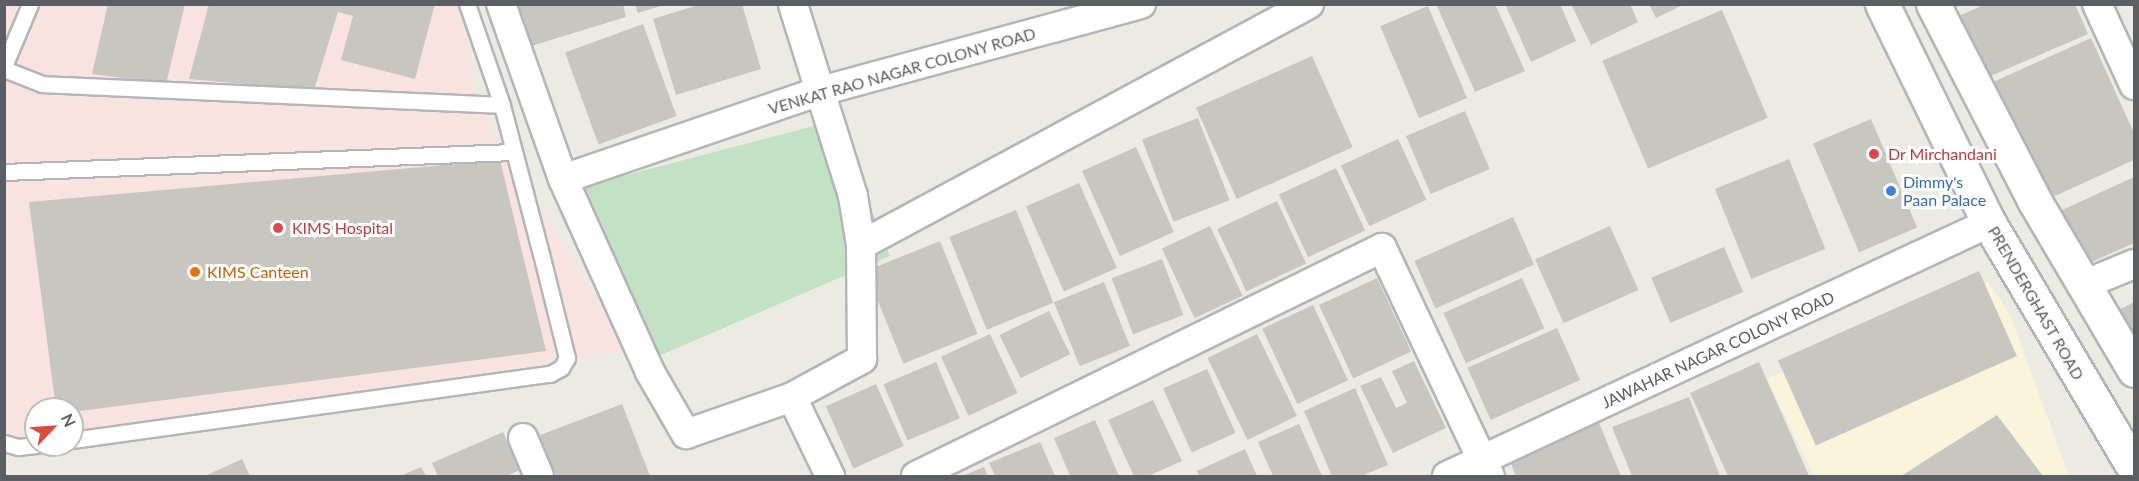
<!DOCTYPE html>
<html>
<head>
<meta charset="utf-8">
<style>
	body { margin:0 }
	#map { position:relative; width:2139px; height:481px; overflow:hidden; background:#ecebe3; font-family:Lato,sans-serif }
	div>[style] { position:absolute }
	.commercial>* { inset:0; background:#faf4db }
	.medical>* { inset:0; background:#f8e3e0 }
	.green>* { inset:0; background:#c2e2c3 }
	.building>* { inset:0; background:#c8c6c0; transform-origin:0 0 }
	.roads { filter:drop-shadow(2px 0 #b4b5b9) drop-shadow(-2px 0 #b4b5b9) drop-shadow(0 2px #b4b5b9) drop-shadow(0 -2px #b4b5b9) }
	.lane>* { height:15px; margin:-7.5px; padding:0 7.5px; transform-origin:7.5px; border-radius:7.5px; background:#fff }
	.street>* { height:28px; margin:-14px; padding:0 14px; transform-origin:14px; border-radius:14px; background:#fff }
	.secondary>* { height:33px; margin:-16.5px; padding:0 16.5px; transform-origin:16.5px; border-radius:16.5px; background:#fff }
	.dots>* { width:16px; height:16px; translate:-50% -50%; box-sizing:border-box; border:3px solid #fff; border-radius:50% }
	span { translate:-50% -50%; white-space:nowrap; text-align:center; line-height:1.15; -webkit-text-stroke:6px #fff; paint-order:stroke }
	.street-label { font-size:16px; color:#5b5e62 }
	.health-label { font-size:16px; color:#be3a42 }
	.left { translate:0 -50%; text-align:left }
	.shop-label { font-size:16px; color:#366cbe }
	.food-label { font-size:16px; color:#c56008 }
	.frame { position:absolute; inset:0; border:6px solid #5b5e62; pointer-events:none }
	.north { position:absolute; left:24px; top:397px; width:60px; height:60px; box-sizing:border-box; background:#fff; border:2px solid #bdbfc0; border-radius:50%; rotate:65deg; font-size:16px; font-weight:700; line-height:24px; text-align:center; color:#5b5e62 }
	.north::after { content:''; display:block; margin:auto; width:21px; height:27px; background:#d84e3e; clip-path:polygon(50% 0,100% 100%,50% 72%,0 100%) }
</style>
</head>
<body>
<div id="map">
	<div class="commercial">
		<div style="clip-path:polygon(1988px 282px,2010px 315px,2069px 476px,1814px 476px,1767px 379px)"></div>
	</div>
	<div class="medical">
		<div style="clip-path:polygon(evenodd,5px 5px,460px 5px,478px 105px,627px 351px,488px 373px,50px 456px,5px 456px,5px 5px,36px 409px,72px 409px,72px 445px,36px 445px,36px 409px)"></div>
	</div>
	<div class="green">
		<div style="clip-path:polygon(836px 120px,890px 256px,654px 358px,573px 189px)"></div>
	</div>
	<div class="building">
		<div style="clip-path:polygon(108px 4px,185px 4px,166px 84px,92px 74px)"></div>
		<div style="clip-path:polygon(209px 4px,435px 4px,415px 79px,341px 60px,353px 16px,338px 12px,314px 90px,189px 79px)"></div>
		<div style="clip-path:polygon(504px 4px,623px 4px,626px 17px,518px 50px)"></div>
		<div style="clip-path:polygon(635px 4px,664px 4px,664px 5px,638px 13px)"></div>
		<div style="clip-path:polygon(701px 4px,742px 4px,761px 69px,676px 95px,653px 19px)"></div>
		<div style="clip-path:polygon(1436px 4px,1495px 4px,1525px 71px,1475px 92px)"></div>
		<div style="clip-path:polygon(1505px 4px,1560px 4px,1576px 41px,1531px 62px)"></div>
		<div style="clip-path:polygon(1571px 4px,1630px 4px,1638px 22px,1591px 45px)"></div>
		<div style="clip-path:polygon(1649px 4px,1685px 4px,1656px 18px)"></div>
		<div style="clip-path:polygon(1986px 4px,2075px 4px,2088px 34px,1979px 81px,1952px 19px)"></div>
		<div style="left:1428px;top:6px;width:100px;height:52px;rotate:67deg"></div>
		<div style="left:1722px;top:10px;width:117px;height:130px;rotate:67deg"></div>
		<div style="left:643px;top:24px;width:98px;height:83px;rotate:70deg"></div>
		<div style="clip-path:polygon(2091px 38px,2134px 133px,2134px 160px,2046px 200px,1993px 82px)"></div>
		<div style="left:1312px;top:56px;width:100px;height:127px;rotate:66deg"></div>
		<div style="left:1465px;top:111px;width:63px;height:64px;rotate:67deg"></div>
		<div style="left:1198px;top:118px;width:88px;height:60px;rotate:69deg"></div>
		<div style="left:1871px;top:119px;width:118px;height:63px;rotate:67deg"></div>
		<div style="left:1398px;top:139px;width:67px;height:63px;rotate:65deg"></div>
		<div style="left:1136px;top:147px;width:93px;height:59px;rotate:66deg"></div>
		<div style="left:1789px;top:159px;width:97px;height:80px;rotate:68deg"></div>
		<div style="clip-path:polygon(500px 160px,546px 351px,72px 412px,56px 409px,29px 202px)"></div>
		<div style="left:1336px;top:168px;width:69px;height:63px;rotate:65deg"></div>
		<div style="clip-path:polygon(2134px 177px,2134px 243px,2085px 265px,2060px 211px)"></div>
		<div style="left:1079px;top:183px;width:93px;height:58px;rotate:66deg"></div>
		<div style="left:1277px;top:201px;width:69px;height:66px;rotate:65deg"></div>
		<div style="left:1016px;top:210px;width:100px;height:72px;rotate:68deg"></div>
		<div style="left:1513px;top:217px;width:52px;height:108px;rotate:66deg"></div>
		<div style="left:1210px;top:226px;width:77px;height:53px;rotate:65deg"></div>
		<div style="left:1610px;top:226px;width:70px;height:82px;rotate:66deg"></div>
		<div style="left:940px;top:241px;width:100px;height:80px;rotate:68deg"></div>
		<div style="left:1724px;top:247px;width:49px;height:79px;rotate:67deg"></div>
		<div style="left:1162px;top:259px;width:60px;height:54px;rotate:69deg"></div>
		<div style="left:1979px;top:271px;width:93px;height:220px;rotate:66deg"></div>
		<div style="left:1377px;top:278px;width:81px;height:64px;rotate:65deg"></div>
		<div style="left:1522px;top:278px;width:55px;height:86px;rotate:66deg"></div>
		<div style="left:1104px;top:282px;width:69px;height:54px;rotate:68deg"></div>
		<div style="clip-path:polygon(2134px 302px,2134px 361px,2111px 314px)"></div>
		<div style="left:1313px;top:305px;width:83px;height:56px;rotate:65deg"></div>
		<div style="left:1049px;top:311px;width:48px;height:55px;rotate:64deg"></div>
		<div style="left:1557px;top:328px;width:57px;height:98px;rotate:66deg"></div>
		<div style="left:990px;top:334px;width:65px;height:54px;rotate:65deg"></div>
		<div style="left:1257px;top:334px;width:91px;height:55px;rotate:64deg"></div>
		<div style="clip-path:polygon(1414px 361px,1446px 428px,1393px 453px,1360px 386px,1381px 377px,1396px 408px,1407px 403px,1392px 371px)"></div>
		<div style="left:936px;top:362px;width:61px;height:57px;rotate:67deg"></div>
		<div style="clip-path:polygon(1759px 362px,1809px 476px,1728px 476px,1690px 393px)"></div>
		<div style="left:1207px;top:369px;width:70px;height:48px;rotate:66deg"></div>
		<div style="left:876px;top:384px;width:68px;height:55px;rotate:66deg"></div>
		<div style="clip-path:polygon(1355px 388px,1388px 465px,1361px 476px,1332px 476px,1304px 411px)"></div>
		<div style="clip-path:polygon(1689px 397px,1720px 476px,1632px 476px,1612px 427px)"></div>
		<div style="clip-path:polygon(1153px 400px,1182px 461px,1148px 476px,1134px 476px,1108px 420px)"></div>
		<div style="clip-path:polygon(622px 404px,650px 476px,556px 476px,540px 435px)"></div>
		<div style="clip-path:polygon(1997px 415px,2043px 476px,1901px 476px)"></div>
		<div style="clip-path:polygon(1597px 418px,1621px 476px,1516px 476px,1507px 454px)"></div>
		<div style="clip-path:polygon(1095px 420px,1119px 476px,1070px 476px,1054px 438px)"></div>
		<div style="clip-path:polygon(1299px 424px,1322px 476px,1273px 476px,1258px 442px)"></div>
		<div style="clip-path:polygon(503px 432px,520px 470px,506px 476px,438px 476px,432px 463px)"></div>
		<div style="clip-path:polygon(1040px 442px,1055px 476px,995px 476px,989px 463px)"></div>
		<div style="clip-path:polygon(1245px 449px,1257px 476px,1199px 476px,1197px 471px)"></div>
		<div style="clip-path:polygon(242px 459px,250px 476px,205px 476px)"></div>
		<div style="clip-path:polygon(421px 467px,426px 476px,400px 476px)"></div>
		<div style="clip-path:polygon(984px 467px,988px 476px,962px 476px)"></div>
	</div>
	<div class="roads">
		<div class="lane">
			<div style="left:4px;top:66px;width:67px;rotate:-67.2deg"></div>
			<div style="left:4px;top:69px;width:41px;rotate:21.5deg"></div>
			<div style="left:42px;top:84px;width:460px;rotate:2.6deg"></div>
			<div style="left:4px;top:172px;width:508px;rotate:-2.25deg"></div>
			<div style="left:72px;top:440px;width:483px;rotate:-7.9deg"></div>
			<div style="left:550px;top:374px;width:13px;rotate:-29deg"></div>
			<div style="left:561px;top:368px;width:12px;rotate:-59deg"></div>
			<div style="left:567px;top:358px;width:107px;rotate:-104deg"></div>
			<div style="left:541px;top:254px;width:154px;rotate:-104.7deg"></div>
			<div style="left:502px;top:105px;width:107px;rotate:-109.1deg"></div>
			<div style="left:4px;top:443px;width:15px;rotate:16deg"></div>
			<div style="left:18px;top:447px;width:18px;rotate:-6deg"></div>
		</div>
		<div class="street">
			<div style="left:501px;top:4px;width:186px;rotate:70.5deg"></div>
			<div style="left:563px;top:179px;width:212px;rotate:65.7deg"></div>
			<div style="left:650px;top:372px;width:72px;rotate:59.9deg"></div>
			<div style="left:686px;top:434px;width:112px;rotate:-19.2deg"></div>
			<div style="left:792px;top:397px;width:80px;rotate:-28.5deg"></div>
			<div style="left:862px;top:359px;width:114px;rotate:-90.5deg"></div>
			<div style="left:861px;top:245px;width:50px;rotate:-99.3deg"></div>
			<div style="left:853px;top:196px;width:201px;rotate:-107.4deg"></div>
			<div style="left:2097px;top:4px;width:89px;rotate:65.4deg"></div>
			<div style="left:563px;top:179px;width:268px;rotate:-18.9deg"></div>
			<div style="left:817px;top:92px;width:336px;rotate:-15.2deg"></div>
			<div style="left:861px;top:245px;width:509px;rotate:-28.28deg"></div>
			<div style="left:2083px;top:285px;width:55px;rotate:-22.4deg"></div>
			<div style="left:792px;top:397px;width:88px;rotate:64.3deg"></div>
			<div style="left:523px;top:438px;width:41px;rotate:67.2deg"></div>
			<div style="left:916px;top:476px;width:519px;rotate:-26.07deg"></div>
			<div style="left:1382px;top:248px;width:252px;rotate:64.7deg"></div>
			<div style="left:1447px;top:476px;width:598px;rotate:-25.02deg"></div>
		</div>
		<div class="secondary">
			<div style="left:1882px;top:4px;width:244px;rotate:64deg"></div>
			<div style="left:1989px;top:223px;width:285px;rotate:59.4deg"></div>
			<div style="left:1933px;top:4px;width:220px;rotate:62.7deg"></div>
			<div style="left:2034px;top:200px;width:197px;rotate:59.5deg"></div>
		</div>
	</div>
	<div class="dots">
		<div style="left:1874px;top:154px;background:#e0444e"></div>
		<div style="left:1891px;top:191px;background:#3f7fe0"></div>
		<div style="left:278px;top:228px;background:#e0444e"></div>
		<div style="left:195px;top:272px;background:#e8710a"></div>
	</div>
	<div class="street-label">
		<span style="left:902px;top:71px;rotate:-16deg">VENKAT RAO NAGAR COLONY ROAD</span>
		<span style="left:2036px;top:303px;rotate:60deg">PRENDERGHAST ROAD</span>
		<span style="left:1718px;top:350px;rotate:-25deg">JAWAHAR NAGAR COLONY ROAD</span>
	</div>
	<div class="health-label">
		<span class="left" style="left:1888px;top:154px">Dr Mirchandani</span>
		<span class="left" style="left:292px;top:228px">KIMS Hospital</span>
	</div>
	<div class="shop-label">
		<span class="left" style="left:1903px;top:191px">Dimmy's<br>Paan Palace</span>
	</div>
	<div class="food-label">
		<span class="left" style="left:207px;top:272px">KIMS Canteen</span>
	</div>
	<div class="frame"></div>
	<div class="north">N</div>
</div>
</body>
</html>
